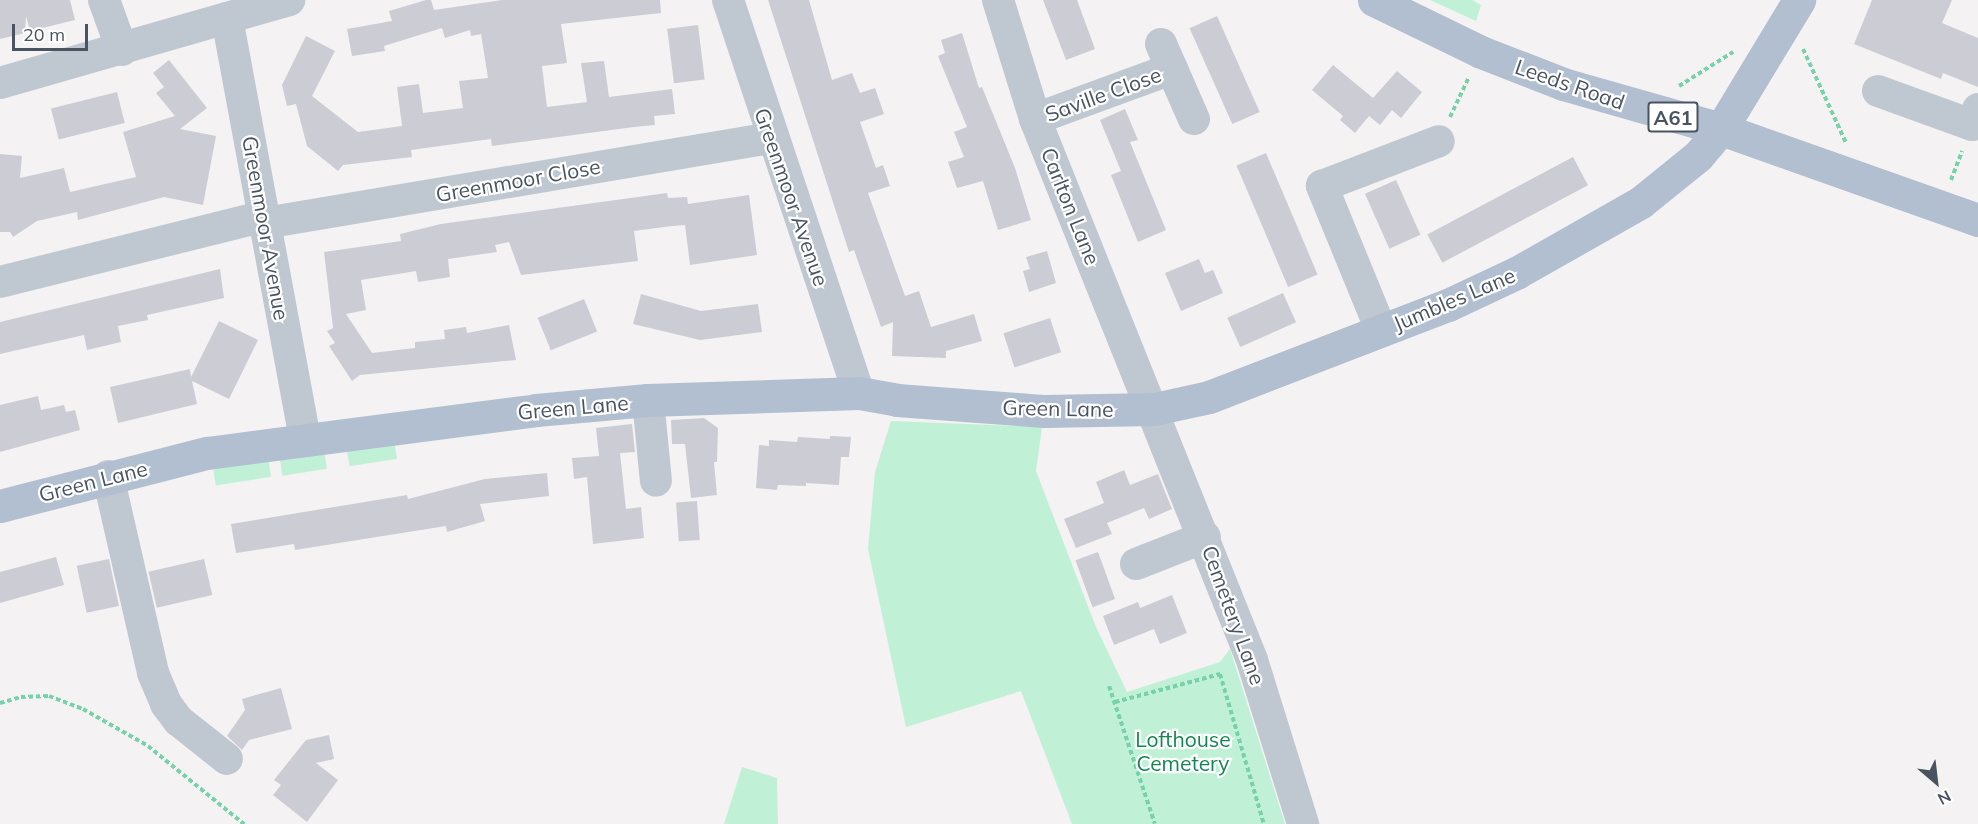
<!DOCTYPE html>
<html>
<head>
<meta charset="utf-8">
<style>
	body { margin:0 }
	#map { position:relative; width:1978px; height:824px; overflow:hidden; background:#f4f2f2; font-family:Mulish,sans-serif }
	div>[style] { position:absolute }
	.green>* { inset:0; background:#c0f1d6; transform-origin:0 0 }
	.building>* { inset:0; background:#cccdd4; transform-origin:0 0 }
	.path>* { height:4px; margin-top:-2px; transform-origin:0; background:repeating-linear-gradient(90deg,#77d1a9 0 4.5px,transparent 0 7.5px) }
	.minor>* { height:32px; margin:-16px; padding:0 16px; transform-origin:16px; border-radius:16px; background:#bfc8d1 }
	.major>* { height:33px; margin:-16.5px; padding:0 16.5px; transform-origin:16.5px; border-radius:16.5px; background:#b1bfd1 }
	span { translate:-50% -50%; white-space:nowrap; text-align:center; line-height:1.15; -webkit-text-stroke:4.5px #fff; paint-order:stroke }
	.shield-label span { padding:2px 4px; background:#fff; border:2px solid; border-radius:4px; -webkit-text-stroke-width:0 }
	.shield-label { font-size:20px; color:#495460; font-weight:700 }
	.street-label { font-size:21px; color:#495460 }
	.park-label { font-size:21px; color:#158653 }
	.north { position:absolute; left:1906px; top:752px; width:60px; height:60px; -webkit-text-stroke:4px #fff; paint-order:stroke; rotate:152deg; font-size:16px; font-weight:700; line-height:24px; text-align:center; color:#495460 }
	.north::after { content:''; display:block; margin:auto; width:21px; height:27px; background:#495460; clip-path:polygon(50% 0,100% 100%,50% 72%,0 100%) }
	.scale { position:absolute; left:12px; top:24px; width:76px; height:27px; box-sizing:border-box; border:3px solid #495460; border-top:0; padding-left:8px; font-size:18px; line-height:21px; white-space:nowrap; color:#495460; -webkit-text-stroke:4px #fff; paint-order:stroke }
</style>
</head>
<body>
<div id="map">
	<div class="green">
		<div style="clip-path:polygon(1430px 0,1472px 0,1481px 5px,1476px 21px)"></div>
		<div style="clip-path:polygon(891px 421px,1042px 427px,1036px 471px,1096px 627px,1127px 692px,1220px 662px,1230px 649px,1285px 824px,1072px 824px,1021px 691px,906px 727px,868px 549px,875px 472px)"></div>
		<div style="left:394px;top:440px;width:19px;height:48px;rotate:81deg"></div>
		<div style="left:324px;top:450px;width:19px;height:45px;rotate:81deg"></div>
		<div style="left:268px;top:457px;width:20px;height:56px;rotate:81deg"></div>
		<div style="clip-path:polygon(742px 767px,777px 778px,778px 824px,724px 824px)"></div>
	</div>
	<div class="building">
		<div style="clip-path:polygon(0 0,70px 0,75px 20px,30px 31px,26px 16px,25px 33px,0 39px)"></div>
		<div style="clip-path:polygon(426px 0,431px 0,434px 10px,502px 0,660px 0,661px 13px,561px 24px,567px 63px,542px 66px,547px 107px,587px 102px,581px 63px,604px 61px,609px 97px,672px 89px,675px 114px,654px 116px,655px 125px,634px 127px,492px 146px,491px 139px,411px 150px,412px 157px,343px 165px,338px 171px,307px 146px,296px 104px,287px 106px,282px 85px,306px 36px,335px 51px,312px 96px,358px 132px,402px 126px,397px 87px,419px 84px,423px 113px,463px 108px,459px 81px,488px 78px,481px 34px,471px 36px,470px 30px,445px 38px,442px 28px,384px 46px,385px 51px,352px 56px,347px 29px,392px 21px,389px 11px)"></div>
		<div style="clip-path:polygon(768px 0,809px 0,832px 80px,852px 73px,860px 93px,875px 88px,884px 114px,860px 122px,876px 168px,883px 165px,890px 186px,868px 193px,905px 296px,919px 291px,931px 327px,974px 314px,982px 341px,946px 351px,946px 358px,892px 356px,893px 322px,881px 327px,854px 250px,849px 252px)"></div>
		<div style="clip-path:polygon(1043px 0,1077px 0,1095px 49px,1066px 60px)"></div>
		<div style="clip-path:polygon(1872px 0,1952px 0,1942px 23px,1978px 38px,1978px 87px,1943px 73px,1941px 79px,1854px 44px)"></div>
		<div style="left:1217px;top:16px;width:105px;height:30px;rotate:66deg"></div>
		<div style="left:698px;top:25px;width:55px;height:31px;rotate:83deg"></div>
		<div style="clip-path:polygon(962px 33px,979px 88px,982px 87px,1015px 168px,1031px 220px,998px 230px,983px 181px,957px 188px,948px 162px,964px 157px,954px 132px,967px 127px,938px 56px,945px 53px,941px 40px)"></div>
		<div style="clip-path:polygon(169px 60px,207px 108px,180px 129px,216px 136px,203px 205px,164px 197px,78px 220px,77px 212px,37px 221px,13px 237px,10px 232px,0 232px,0 154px,22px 156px,20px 178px,64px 168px,70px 192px,136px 177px,123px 132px,175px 116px,156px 93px,164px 87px,153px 73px)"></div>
		<div style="clip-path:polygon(1333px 65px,1373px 98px,1397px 71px,1422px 92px,1401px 118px,1392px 110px,1380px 125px,1369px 116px,1355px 133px,1340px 120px,1343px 116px,1312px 90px)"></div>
		<div style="left:117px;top:92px;width:32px;height:68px;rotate:76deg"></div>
		<div style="clip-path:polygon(1125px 109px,1138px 140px,1130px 142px,1166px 230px,1138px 242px,1111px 175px,1121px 171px,1100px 120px)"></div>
		<div style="left:1266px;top:153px;width:132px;height:32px;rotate:67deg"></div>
		<div style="left:1573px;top:157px;width:32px;height:165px;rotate:62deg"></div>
		<div style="left:1396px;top:180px;width:60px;height:34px;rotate:66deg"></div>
		<div style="clip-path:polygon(667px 193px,668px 198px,687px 197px,688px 204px,749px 195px,757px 255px,690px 265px,685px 225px,672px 226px,634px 231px,638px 261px,521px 275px,509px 242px,495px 245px,497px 252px,448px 259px,450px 277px,418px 282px,416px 271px,361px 280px,366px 310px,346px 314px,372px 353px,415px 348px,415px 342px,445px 339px,444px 330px,466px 327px,467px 333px,509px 325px,516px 360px,360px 375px,352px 381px,329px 346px,335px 343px,327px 331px,333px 328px,324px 252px,401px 241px,400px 234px,441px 224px)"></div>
		<div style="clip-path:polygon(1047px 251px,1056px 283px,1029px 292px,1023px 271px,1030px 269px,1026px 257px)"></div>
		<div style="clip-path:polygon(1199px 259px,1205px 273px,1213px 270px,1223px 293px,1181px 311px,1165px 273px)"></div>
		<div style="clip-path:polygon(220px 269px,224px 298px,147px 315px,148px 320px,118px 326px,121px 342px,87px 350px,84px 335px,0 354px,0 322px)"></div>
		<div style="left:1283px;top:293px;width:32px;height:61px;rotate:66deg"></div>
		<div style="clip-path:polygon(641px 294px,701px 311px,758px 304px,762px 332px,700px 340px,633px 324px)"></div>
		<div style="left:584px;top:299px;width:35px;height:50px;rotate:68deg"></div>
		<div style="left:1050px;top:318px;width:36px;height:49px;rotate:72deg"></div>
		<div style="clip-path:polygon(219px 321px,258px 340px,229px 399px,192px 381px,197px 404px,118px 423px,110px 387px,190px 369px,191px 377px)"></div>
		<div style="clip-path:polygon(38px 396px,41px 410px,64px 405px,66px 412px,75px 410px,80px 430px,0 452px,0 405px)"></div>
		<div style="clip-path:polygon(704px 418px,718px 428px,717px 462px,714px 462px,717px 495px,691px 498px,685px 444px,672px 444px,671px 420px)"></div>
		<div style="clip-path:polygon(632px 424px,635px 452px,620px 453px,626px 509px,641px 507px,644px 538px,593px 544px,587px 477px,574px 479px,572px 458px,599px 456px,596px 428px)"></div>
		<div style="clip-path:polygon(830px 436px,851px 437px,849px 457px,841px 457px,839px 485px,806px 483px,806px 486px,778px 485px,777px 490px,756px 488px,759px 445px,769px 446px,769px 440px,797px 442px,798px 437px,830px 439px)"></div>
		<div style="clip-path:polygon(1124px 470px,1130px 485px,1158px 474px,1172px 509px,1149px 519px,1144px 508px,1107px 523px,1112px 534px,1076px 548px,1064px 519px,1104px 503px,1096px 482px)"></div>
		<div style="clip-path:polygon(547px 473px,549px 496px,480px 504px,485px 521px,447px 532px,446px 526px,295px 550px,294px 544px,236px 553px,231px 524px,407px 495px,408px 499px,485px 479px)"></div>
		<div style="left:697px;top:501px;width:39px;height:21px;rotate:86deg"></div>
		<div style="left:1098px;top:552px;width:50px;height:24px;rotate:70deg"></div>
		<div style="clip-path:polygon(56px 557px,64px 585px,0 603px,0 572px)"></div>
		<div style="left:109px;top:559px;width:48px;height:33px;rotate:78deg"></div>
		<div style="left:204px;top:559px;width:37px;height:57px;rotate:77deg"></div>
		<div style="clip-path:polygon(1172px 595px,1187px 633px,1160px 644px,1154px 629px,1114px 645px,1103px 616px,1138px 602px,1140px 608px)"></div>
		<div style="clip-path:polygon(281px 688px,292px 729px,249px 740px,242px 750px,227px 736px,245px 710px,242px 699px)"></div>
		<div style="clip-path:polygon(329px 735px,334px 759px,316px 763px,338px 780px,307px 822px,273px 795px,281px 785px,274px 780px,306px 740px)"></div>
	</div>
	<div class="path">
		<div style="left:1803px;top:49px;width:103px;rotate:65.4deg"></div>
		<div style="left:1679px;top:86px;width:64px;rotate:-32.2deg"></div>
		<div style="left:1450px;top:117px;width:44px;rotate:-64.6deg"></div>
		<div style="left:1951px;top:180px;width:31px;rotate:-69deg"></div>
		<div style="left:1109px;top:686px;width:145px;rotate:71.6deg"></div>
		<div style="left:1115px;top:702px;width:109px;rotate:-14.9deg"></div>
		<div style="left:1220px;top:674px;width:156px;rotate:73.7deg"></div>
		<div style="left:0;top:703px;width:22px;rotate:-16deg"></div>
		<div style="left:21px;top:697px;width:28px;rotate:-2deg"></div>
		<div style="left:49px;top:696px;width:36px;rotate:21deg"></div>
		<div style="left:83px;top:709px;width:75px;rotate:29.6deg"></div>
		<div style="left:148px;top:746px;width:124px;rotate:39.1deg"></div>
	</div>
	<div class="minor">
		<div style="left:104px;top:0;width:53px;rotate:70.2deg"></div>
		<div style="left:728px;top:0;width:414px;rotate:71.6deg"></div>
		<div style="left:998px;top:0;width:125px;rotate:72.7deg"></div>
		<div style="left:1035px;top:119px;width:583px;rotate:68.14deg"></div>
		<div style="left:1252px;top:660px;width:172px;rotate:72.7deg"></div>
		<div style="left:227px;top:18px;width:427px;rotate:79.5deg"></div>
		<div style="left:1161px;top:44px;width:82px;rotate:66.3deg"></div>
		<div style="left:0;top:83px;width:301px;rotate:-16deg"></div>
		<div style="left:1878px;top:91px;width:100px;rotate:19.9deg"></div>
		<div style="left:1972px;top:125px;width:17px;rotate:-69deg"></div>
		<div style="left:1035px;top:119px;width:146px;rotate:-20.1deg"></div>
		<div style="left:265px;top:223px;width:513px;rotate:-9.54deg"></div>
		<div style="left:0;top:282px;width:272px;rotate:-14deg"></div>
		<div style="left:1381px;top:330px;width:156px;rotate:-112.3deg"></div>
		<div style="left:1322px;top:186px;width:125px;rotate:-21deg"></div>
		<div style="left:648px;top:400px;width:81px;rotate:84.4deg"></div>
		<div style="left:108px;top:476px;width:202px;rotate:77.1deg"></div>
		<div style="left:153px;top:673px;width:34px;rotate:67deg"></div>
		<div style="left:166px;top:704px;width:21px;rotate:53deg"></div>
		<div style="left:179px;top:721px;width:61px;rotate:38.4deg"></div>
		<div style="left:1136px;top:564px;width:74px;rotate:-21.4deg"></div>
	</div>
	<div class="major">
		<div style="left:1374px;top:0;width:119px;rotate:25.9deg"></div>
		<div style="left:1481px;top:52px;width:88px;rotate:21.3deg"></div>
		<div style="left:1563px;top:84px;width:164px;rotate:15.9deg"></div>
		<div style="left:1721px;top:129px;width:273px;rotate:19.5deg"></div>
		<div style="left:0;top:506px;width:214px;rotate:-14.4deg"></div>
		<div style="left:207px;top:453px;width:332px;rotate:-7.4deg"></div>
		<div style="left:536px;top:410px;width:112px;rotate:-5.1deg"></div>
		<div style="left:648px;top:400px;width:211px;rotate:-1.9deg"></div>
		<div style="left:859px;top:393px;width:39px;rotate:10deg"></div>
		<div style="left:897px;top:400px;width:148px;rotate:4.3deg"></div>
		<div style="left:1045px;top:411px;width:109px;rotate:-1.1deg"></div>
		<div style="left:1154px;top:409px;width:56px;rotate:-12.3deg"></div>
		<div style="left:1209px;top:397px;width:256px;rotate:-21.1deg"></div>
		<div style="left:1448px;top:305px;width:77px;rotate:-25.2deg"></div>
		<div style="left:1518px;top:272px;width:142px;rotate:-29.6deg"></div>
		<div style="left:1641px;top:202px;width:73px;rotate:-38.9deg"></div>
		<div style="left:1698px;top:156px;width:35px;rotate:-50deg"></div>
		<div style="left:1721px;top:129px;width:151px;rotate:-58.8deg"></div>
	</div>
	<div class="shield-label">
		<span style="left:1673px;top:117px">A61</span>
	</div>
	<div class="street-label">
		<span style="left:1570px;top:84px;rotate:19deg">Leeds Road</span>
		<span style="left:1103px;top:94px;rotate:-20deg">Saville Close</span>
		<span style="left:518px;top:180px;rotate:-10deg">Greenmoor Close</span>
		<span style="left:792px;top:197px;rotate:71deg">Greenmoor Avenue</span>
		<span style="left:1071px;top:206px;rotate:68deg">Carlton Lane</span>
		<span style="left:266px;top:228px;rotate:80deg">Greenmoor Avenue</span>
		<span style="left:1454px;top:299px;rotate:-23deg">Jumbles Lane</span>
		<span style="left:573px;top:407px;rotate:-5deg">Green Lane</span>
		<span style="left:1058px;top:408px;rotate:1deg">Green Lane</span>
		<span style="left:93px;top:481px;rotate:-14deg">Green Lane</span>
		<span style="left:1234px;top:615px;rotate:70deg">Cemetery Lane</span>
	</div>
	<div class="park-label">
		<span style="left:1183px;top:751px">Lofthouse<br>Cemetery</span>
	</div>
	<div class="north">N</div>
	<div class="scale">20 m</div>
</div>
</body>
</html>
